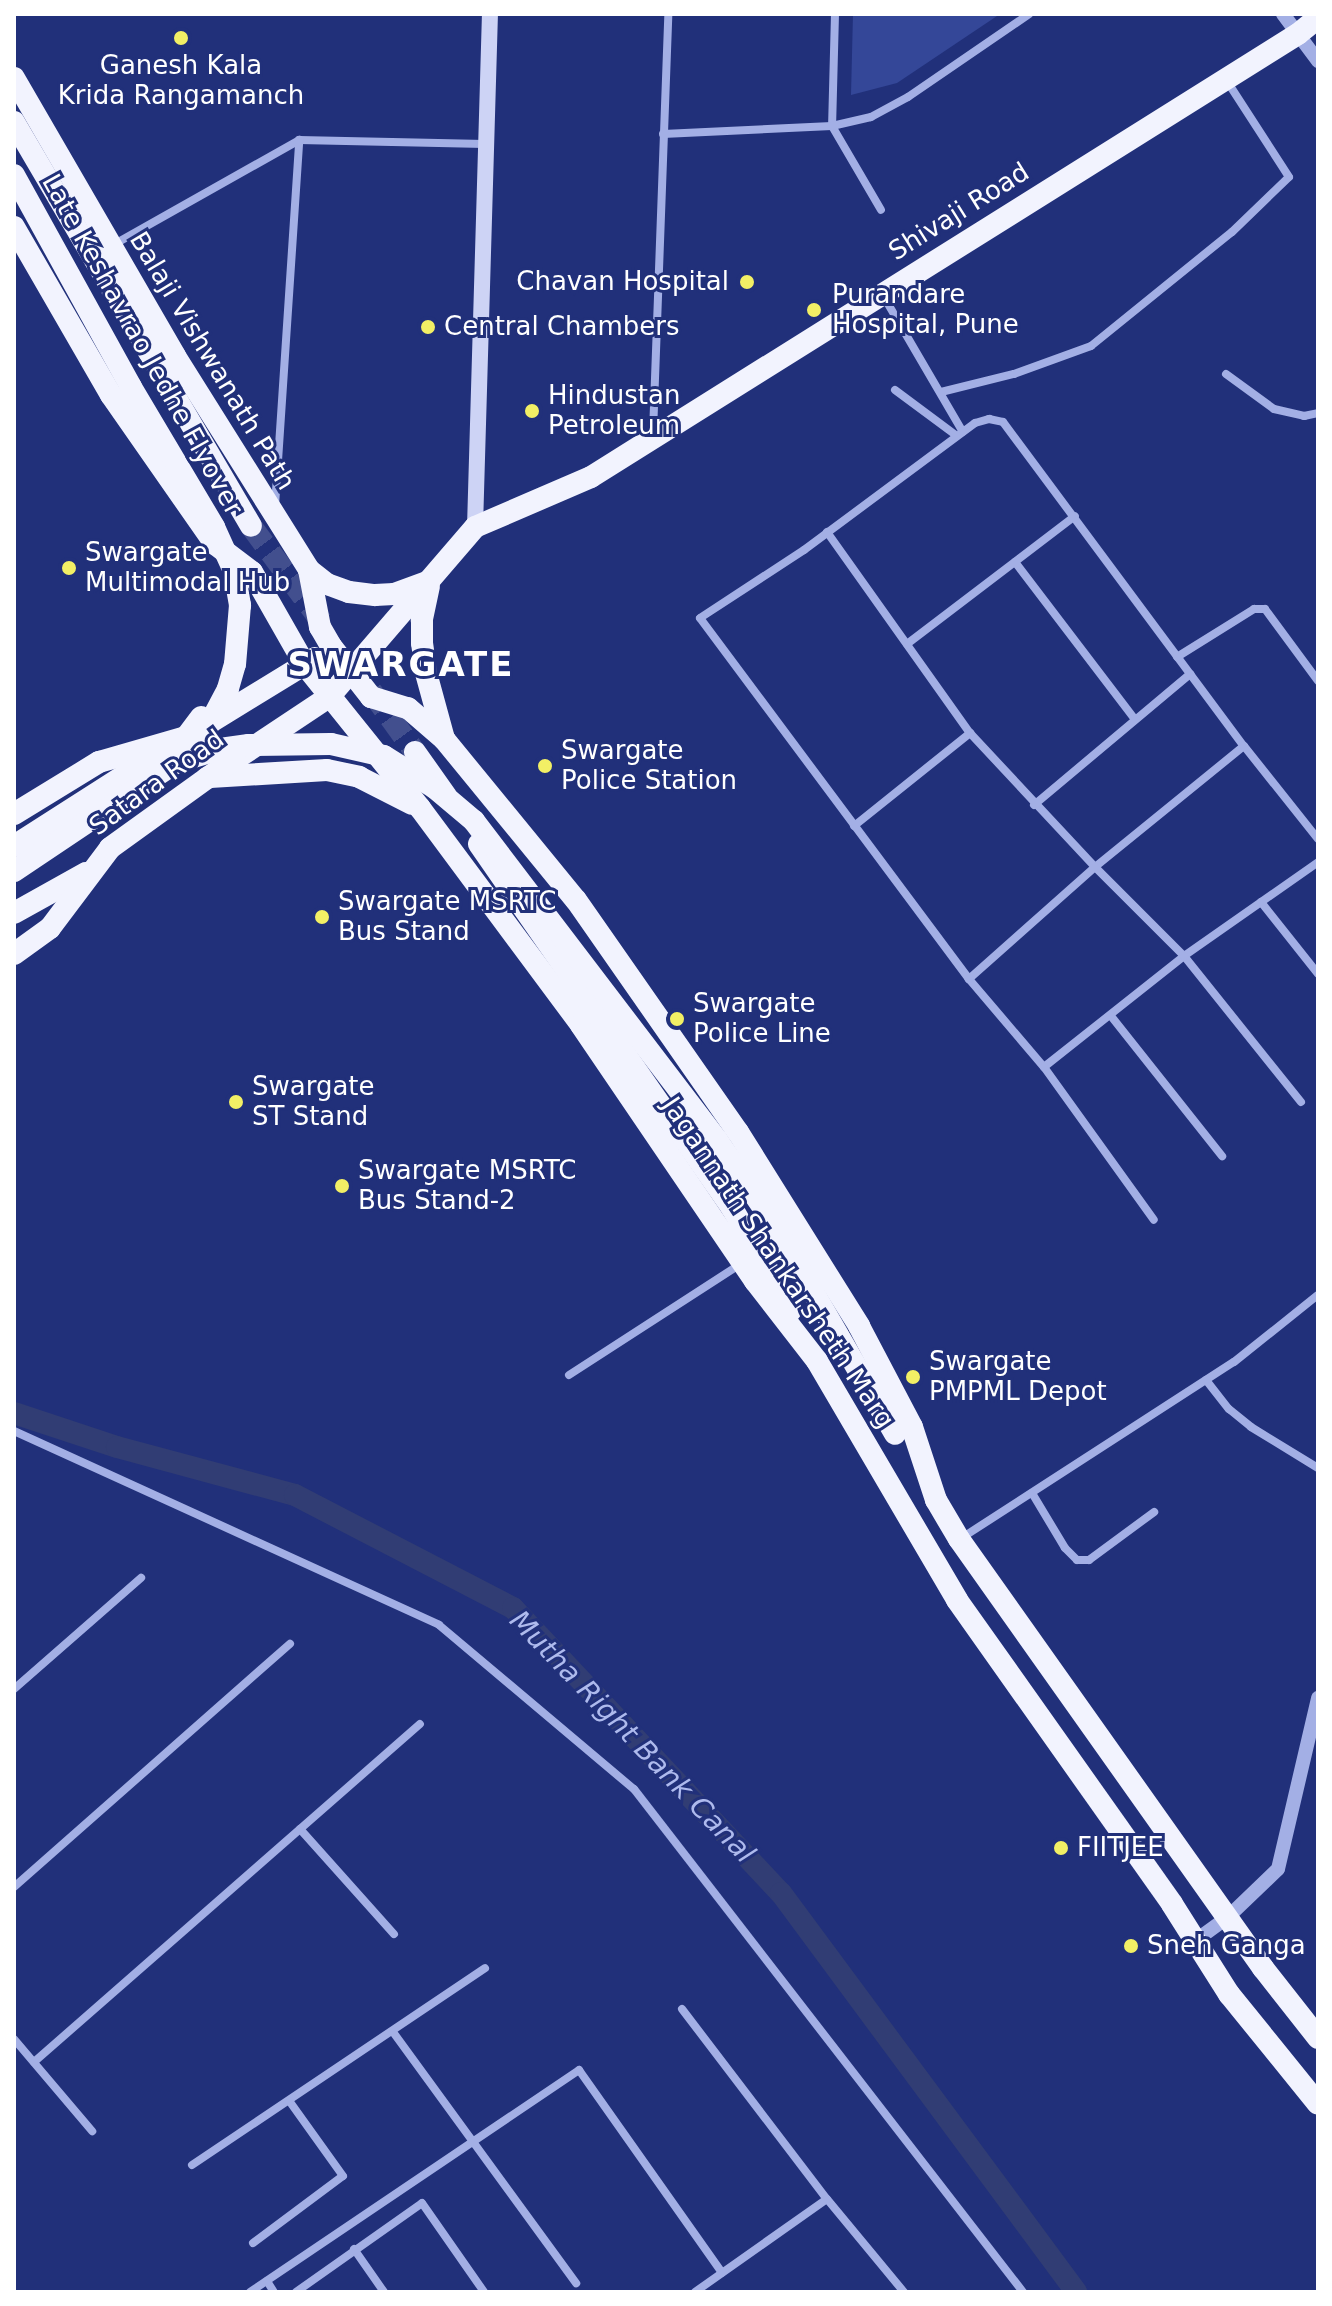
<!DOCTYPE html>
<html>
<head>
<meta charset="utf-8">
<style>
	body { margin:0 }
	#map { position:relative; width:1332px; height:2306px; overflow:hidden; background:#21307a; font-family:"DejaVu Sans",sans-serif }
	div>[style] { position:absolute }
	.green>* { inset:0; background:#344798 }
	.canal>* { height:22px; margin:-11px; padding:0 11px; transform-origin:11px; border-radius:11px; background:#313d74 }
	.trunk-tunnel>* { height:22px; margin-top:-11px; transform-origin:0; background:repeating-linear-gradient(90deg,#424f8e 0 22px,transparent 0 33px) }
	.minor>* { height:8px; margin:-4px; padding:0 4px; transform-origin:4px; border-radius:4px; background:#a3afe5 }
	.tertiary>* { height:14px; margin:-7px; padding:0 7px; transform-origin:7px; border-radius:7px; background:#a3afe5 }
	.secondary>* { height:16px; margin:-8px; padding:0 8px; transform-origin:8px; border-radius:8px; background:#cdd3f5 }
	.trunk>* { height:22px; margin:-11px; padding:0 11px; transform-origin:11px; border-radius:11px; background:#f2f3fe }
	.trunk-bridge>* { height:22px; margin:-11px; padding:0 11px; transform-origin:11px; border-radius:11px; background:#f2f3fe }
	.dots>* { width:22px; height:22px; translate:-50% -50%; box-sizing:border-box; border:4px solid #21307a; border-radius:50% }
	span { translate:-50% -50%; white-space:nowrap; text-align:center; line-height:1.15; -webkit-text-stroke:6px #21307a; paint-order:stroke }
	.poi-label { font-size:26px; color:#fff }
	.right { translate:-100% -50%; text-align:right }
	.left { translate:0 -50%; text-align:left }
	.street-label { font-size:26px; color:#fff }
	.water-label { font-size:28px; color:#aebaed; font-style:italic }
	.district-label { font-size:34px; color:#fff; font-weight:700; letter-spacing:2px }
	.frame { position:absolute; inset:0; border:16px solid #fff; pointer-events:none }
</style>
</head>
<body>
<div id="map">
	<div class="green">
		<div style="clip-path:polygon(853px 14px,1000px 14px,897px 83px,851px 95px)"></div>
	</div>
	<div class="canal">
		<div style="left:14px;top:1413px;width:108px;rotate:18.3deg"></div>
		<div style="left:117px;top:1447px;width:184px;rotate:15.1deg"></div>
		<div style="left:295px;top:1495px;width:246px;rotate:27.4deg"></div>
		<div style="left:513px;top:1608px;width:391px;rotate:46.8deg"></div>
		<div style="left:781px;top:1893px;width:496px;rotate:53.5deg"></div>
	</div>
	<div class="trunk-tunnel">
		<div style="left:251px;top:526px;width:118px;rotate:53.6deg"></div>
		<div style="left:371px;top:691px;width:75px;rotate:54.2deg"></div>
	</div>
	<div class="minor">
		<div style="left:835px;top:14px;width:112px;rotate:91.5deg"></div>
		<div style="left:832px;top:126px;width:97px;rotate:59.7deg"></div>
		<div style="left:663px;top:134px;width:169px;rotate:-2.7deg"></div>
		<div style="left:832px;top:126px;width:40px;rotate:-13deg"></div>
		<div style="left:871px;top:117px;width:42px;rotate:-28.4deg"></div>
		<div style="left:908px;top:97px;width:147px;rotate:-34.4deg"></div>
		<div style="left:113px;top:245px;width:214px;rotate:-29.4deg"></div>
		<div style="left:299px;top:140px;width:186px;rotate:1.2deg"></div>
		<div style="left:884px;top:297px;width:156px;rotate:59.7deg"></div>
		<div style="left:1226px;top:374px;width:59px;rotate:36.1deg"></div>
		<div style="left:1274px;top:409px;width:31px;rotate:13deg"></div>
		<div style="left:1304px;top:416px;width:14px;rotate:-12deg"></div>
		<div style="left:895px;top:390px;width:77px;rotate:36.6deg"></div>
		<div style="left:941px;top:392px;width:75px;rotate:-13.9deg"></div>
		<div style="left:1014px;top:374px;width:82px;rotate:-20deg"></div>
		<div style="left:1091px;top:346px;width:181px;rotate:-39deg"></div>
		<div style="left:1232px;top:232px;width:79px;rotate:-44deg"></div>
		<div style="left:1289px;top:177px;width:114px;rotate:-122.9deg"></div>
		<div style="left:653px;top:433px;width:419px;rotate:-87.9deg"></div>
		<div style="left:275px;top:506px;width:367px;rotate:-86.2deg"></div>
		<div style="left:827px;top:532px;width:247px;rotate:54.6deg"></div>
		<div style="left:970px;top:733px;width:183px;rotate:47deg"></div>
		<div style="left:1095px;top:867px;width:192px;rotate:-39.1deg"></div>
		<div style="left:1015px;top:562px;width:196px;rotate:52.7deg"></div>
		<div style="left:907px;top:644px;width:211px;rotate:-37.3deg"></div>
		<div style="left:1177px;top:657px;width:91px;rotate:-31.9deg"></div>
		<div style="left:1254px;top:609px;width:11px"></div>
		<div style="left:1265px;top:609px;width:89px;rotate:53.6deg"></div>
		<div style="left:1034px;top:805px;width:204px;rotate:-40deg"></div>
		<div style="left:854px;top:826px;width:149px;rotate:-38.7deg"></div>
		<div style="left:1261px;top:902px;width:92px;rotate:51.6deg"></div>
		<div style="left:969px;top:979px;width:116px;rotate:49.6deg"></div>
		<div style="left:1044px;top:1067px;width:179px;rotate:-38.4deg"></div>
		<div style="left:1184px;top:956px;width:164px;rotate:-35deg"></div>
		<div style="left:1111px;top:1016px;width:179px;rotate:51.6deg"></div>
		<div style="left:1044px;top:1067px;width:188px;rotate:54.3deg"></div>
		<div style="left:1301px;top:1102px;width:187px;rotate:-128.7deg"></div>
		<div style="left:1184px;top:956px;width:126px;rotate:-135deg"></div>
		<div style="left:1095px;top:867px;width:169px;rotate:138.4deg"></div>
		<div style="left:969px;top:979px;width:450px;rotate:-126.7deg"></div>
		<div style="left:700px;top:618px;width:124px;rotate:-33.2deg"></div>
		<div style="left:804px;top:550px;width:213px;rotate:-36.6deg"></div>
		<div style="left:975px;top:423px;width:15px;rotate:-16deg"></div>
		<div style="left:989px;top:419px;width:14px;rotate:12deg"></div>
		<div style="left:1003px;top:422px;width:404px;rotate:53.4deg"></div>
		<div style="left:1244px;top:746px;width:119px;rotate:51.5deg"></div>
		<div style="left:569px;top:1375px;width:206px;rotate:-32.9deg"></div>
		<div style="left:1206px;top:1380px;width:37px;rotate:52deg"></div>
		<div style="left:1229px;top:1409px;width:28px;rotate:39deg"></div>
		<div style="left:1251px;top:1427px;width:79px;rotate:31.5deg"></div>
		<div style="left:14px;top:1431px;width:467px;rotate:24.5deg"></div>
		<div style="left:439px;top:1625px;width:255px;rotate:40.1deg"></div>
		<div style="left:634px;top:1789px;width:636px;rotate:52.28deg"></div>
		<div style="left:1032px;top:1493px;width:64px;rotate:59deg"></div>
		<div style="left:1065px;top:1548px;width:17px;rotate:45deg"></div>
		<div style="left:1077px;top:1560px;width:12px"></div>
		<div style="left:1089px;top:1560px;width:81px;rotate:-36.4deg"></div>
		<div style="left:960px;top:1539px;width:326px;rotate:-32.9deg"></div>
		<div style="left:1234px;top:1362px;width:107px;rotate:-38.6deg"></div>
		<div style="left:14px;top:1689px;width:169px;rotate:-41.2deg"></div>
		<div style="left:300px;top:1829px;width:141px;rotate:48.2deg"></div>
		<div style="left:14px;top:1887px;width:368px;rotate:-41.4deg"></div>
		<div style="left:682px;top:2009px;width:239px;rotate:52.7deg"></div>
		<div style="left:827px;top:2199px;width:121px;rotate:50.4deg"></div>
		<div style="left:393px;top:2032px;width:311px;rotate:53.9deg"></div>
		<div style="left:14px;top:2039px;width:121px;rotate:49.7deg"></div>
		<div style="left:34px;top:2062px;width:513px;rotate:-41.21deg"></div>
		<div style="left:192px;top:2165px;width:353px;rotate:-33.9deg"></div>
		<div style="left:253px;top:2243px;width:112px;rotate:-36.7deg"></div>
		<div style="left:343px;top:2176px;width:91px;rotate:-125.6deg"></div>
		<div style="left:354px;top:2249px;width:52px;rotate:55.1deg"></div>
		<div style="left:267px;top:2281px;width:13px;rotate:58deg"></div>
		<div style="left:250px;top:2292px;width:397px;rotate:-34deg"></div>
		<div style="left:579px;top:2070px;width:248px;rotate:54.8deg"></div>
		<div style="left:296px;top:2292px;width:154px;rotate:-35.2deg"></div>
		<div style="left:422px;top:2203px;width:108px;rotate:55.1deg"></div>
		<div style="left:695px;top:2292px;width:161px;rotate:-35.2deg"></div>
	</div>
	<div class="tertiary">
		<div style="left:1283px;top:14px;width:59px;rotate:53.3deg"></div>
		<div style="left:1195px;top:1941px;width:41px;rotate:-36deg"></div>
		<div style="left:1228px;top:1917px;width:69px;rotate:-43.8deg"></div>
		<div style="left:1278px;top:1869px;width:176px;rotate:-76.8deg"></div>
	</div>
	<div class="secondary">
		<div style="left:475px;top:527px;width:513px;rotate:-88.33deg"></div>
	</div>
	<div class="trunk">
		<div style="left:14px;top:78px;width:321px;rotate:59.9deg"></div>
		<div style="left:175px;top:356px;width:252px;rotate:57.9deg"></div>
		<div style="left:309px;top:570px;width:58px;rotate:79.1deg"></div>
		<div style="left:320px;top:627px;width:22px;rotate:60deg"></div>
		<div style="left:331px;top:646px;width:65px;rotate:51.9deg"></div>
		<div style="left:371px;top:697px;width:39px;rotate:17deg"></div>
		<div style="left:408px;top:708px;width:48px;rotate:40.7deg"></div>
		<div style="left:444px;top:739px;width:208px;rotate:50.7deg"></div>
		<div style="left:576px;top:900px;width:283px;rotate:55.1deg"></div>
		<div style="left:738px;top:1132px;width:229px;rotate:58deg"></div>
		<div style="left:859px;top:1326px;width:114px;rotate:62.3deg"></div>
		<div style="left:912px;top:1427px;width:77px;rotate:71.8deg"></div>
		<div style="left:936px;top:1500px;width:45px;rotate:59.5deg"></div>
		<div style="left:959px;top:1539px;width:526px;rotate:54.68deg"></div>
		<div style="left:1263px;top:1968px;width:89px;rotate:51.8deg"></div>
		<div style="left:14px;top:122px;width:468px;rotate:59.6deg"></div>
		<div style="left:14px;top:227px;width:194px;rotate:60deg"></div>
		<div style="left:111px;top:395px;width:182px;rotate:55.1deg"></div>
		<div style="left:215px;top:544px;width:46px;rotate:37.1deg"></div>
		<div style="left:252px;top:572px;width:107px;rotate:60.3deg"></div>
		<div style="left:305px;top:665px;width:184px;rotate:51.2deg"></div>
		<div style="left:420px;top:808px;width:270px;rotate:53.4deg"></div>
		<div style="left:581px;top:1025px;width:310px;rotate:55.8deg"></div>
		<div style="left:755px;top:1281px;width:101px;rotate:52.2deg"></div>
		<div style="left:817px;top:1361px;width:277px;rotate:59.6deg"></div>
		<div style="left:957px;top:1600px;width:372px;rotate:54.7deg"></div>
		<div style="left:1172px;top:1904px;width:107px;rotate:57.7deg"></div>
		<div style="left:1229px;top:1994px;width:141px;rotate:51deg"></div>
		<div style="left:309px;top:570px;width:23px;rotate:38deg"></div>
		<div style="left:327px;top:584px;width:23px;rotate:20deg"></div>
		<div style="left:349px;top:592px;width:26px;rotate:7deg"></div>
		<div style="left:375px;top:595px;width:19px;rotate:-3deg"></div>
		<div style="left:394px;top:594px;width:37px;rotate:-20deg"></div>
		<div style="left:429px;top:586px;width:35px;rotate:102deg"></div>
		<div style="left:422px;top:620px;width:23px;rotate:90deg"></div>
		<div style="left:422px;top:643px;width:30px;rotate:82deg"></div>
		<div style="left:426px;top:673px;width:68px;rotate:74.7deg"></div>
		<div style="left:204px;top:726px;width:130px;rotate:-31.5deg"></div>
		<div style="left:415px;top:752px;width:54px;rotate:54.8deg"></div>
		<div style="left:210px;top:777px;width:117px;rotate:-3.4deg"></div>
		<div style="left:327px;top:770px;width:33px;rotate:12deg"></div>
		<div style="left:359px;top:777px;width:59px;rotate:27deg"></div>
		<div style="left:14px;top:814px;width:100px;rotate:-31.5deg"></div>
		<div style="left:99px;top:762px;width:91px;rotate:-16deg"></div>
		<div style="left:186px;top:737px;width:25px;rotate:-53deg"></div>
		<div style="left:479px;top:844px;width:443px;rotate:55.2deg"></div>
		<div style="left:732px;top:1208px;width:118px;rotate:60deg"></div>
		<div style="left:14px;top:846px;width:174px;rotate:-32.6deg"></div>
		<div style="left:14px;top:871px;width:196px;rotate:-33.8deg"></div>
		<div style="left:14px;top:913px;width:82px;rotate:-29.1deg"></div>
		<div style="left:14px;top:954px;width:44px;rotate:-35.8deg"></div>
		<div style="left:50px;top:928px;width:100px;rotate:-53.1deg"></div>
		<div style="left:110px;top:848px;width:120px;rotate:-35.8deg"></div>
		<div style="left:207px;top:778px;width:146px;rotate:-33.6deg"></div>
		<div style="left:329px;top:697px;width:224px;rotate:-49.3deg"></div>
		<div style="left:475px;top:527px;width:126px;rotate:-23.3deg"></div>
		<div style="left:591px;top:477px;width:834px;rotate:-32.07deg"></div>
		<div style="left:1298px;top:34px;width:26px;rotate:-39deg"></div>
	</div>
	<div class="trunk-bridge">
		<div style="left:14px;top:175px;width:242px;rotate:61.1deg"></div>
		<div style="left:131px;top:387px;width:163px;rotate:59.3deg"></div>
		<div style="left:214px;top:527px;width:48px;rotate:65.6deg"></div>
		<div style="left:234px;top:571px;width:35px;rotate:80deg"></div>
		<div style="left:240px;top:605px;width:59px;rotate:94.8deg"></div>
		<div style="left:235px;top:664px;width:26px;rotate:106deg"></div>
		<div style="left:228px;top:689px;width:40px;rotate:118deg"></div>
		<div style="left:209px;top:724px;width:48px;rotate:130deg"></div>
		<div style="left:177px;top:762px;width:45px;rotate:-16.8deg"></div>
		<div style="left:220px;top:749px;width:29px;rotate:-8deg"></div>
		<div style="left:249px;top:745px;width:82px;rotate:-0.7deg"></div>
		<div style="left:331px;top:744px;width:54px;rotate:12.8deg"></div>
		<div style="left:384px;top:756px;width:60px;rotate:32.1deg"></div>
		<div style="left:435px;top:788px;width:51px;rotate:40.2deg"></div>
		<div style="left:474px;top:821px;width:401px;rotate:52.7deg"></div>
		<div style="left:717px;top:1140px;width:96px;rotate:55.6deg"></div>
		<div style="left:771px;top:1219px;width:248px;rotate:60deg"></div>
	</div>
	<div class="dots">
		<div style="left:181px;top:38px;background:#f2ef65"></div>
		<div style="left:747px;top:282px;background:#f2ef65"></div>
		<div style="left:814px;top:310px;background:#f2ef65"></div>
		<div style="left:428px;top:327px;background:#f2ef65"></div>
		<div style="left:532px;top:411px;background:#f2ef65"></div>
		<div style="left:69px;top:568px;background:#f2ef65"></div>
		<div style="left:545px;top:766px;background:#f2ef65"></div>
		<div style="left:322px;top:917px;background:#f2ef65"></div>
		<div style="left:677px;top:1019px;background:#f2ef65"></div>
		<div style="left:236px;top:1102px;background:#f2ef65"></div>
		<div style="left:342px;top:1186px;background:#f2ef65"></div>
		<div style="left:913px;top:1377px;background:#f2ef65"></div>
		<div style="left:1061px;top:1848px;background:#f2ef65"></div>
		<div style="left:1131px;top:1946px;background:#f2ef65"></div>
	</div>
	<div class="poi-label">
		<span style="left:181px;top:81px">Ganesh Kala<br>Krida Rangamanch</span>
		<span class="right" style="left:729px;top:282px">Chavan Hospital</span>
		<span class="left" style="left:832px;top:310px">Purandare<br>Hospital, Pune</span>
		<span class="left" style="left:444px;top:327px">Central Chambers</span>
		<span class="left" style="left:548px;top:411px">Hindustan<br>Petroleum</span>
		<span class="left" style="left:85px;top:568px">Swargate<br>Multimodal Hub</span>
		<span class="left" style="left:561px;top:766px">Swargate<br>Police Station</span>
		<span class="left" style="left:338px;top:917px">Swargate MSRTC<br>Bus Stand</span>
		<span class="left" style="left:693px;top:1019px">Swargate<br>Police Line</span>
		<span class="left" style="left:252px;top:1102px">Swargate<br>ST Stand</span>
		<span class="left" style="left:358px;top:1186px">Swargate MSRTC<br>Bus Stand-2</span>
		<span class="left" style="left:929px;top:1377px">Swargate<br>PMPML Depot</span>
		<span class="left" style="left:1077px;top:1848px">FIITJEE</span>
		<span class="left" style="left:1147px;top:1946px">Sneh Ganga</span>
	</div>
	<div class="street-label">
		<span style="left:959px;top:212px;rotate:-32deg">Shivaji Road</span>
		<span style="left:142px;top:345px;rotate:61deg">Late Keshavrao Jedhe Flyover</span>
		<span style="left:212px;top:361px;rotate:59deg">Balaji Vishwanath Path</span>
		<span style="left:157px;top:783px;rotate:-36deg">Satara Road</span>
		<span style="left:778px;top:1263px;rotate:56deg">Jagannath Shankarsheth Marg</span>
	</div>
	<div class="water-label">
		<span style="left:632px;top:1737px;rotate:46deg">Mutha Right Bank Canal</span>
	</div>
	<div class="district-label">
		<span style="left:401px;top:665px">SWARGATE</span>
	</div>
	<div class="frame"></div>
</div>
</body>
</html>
